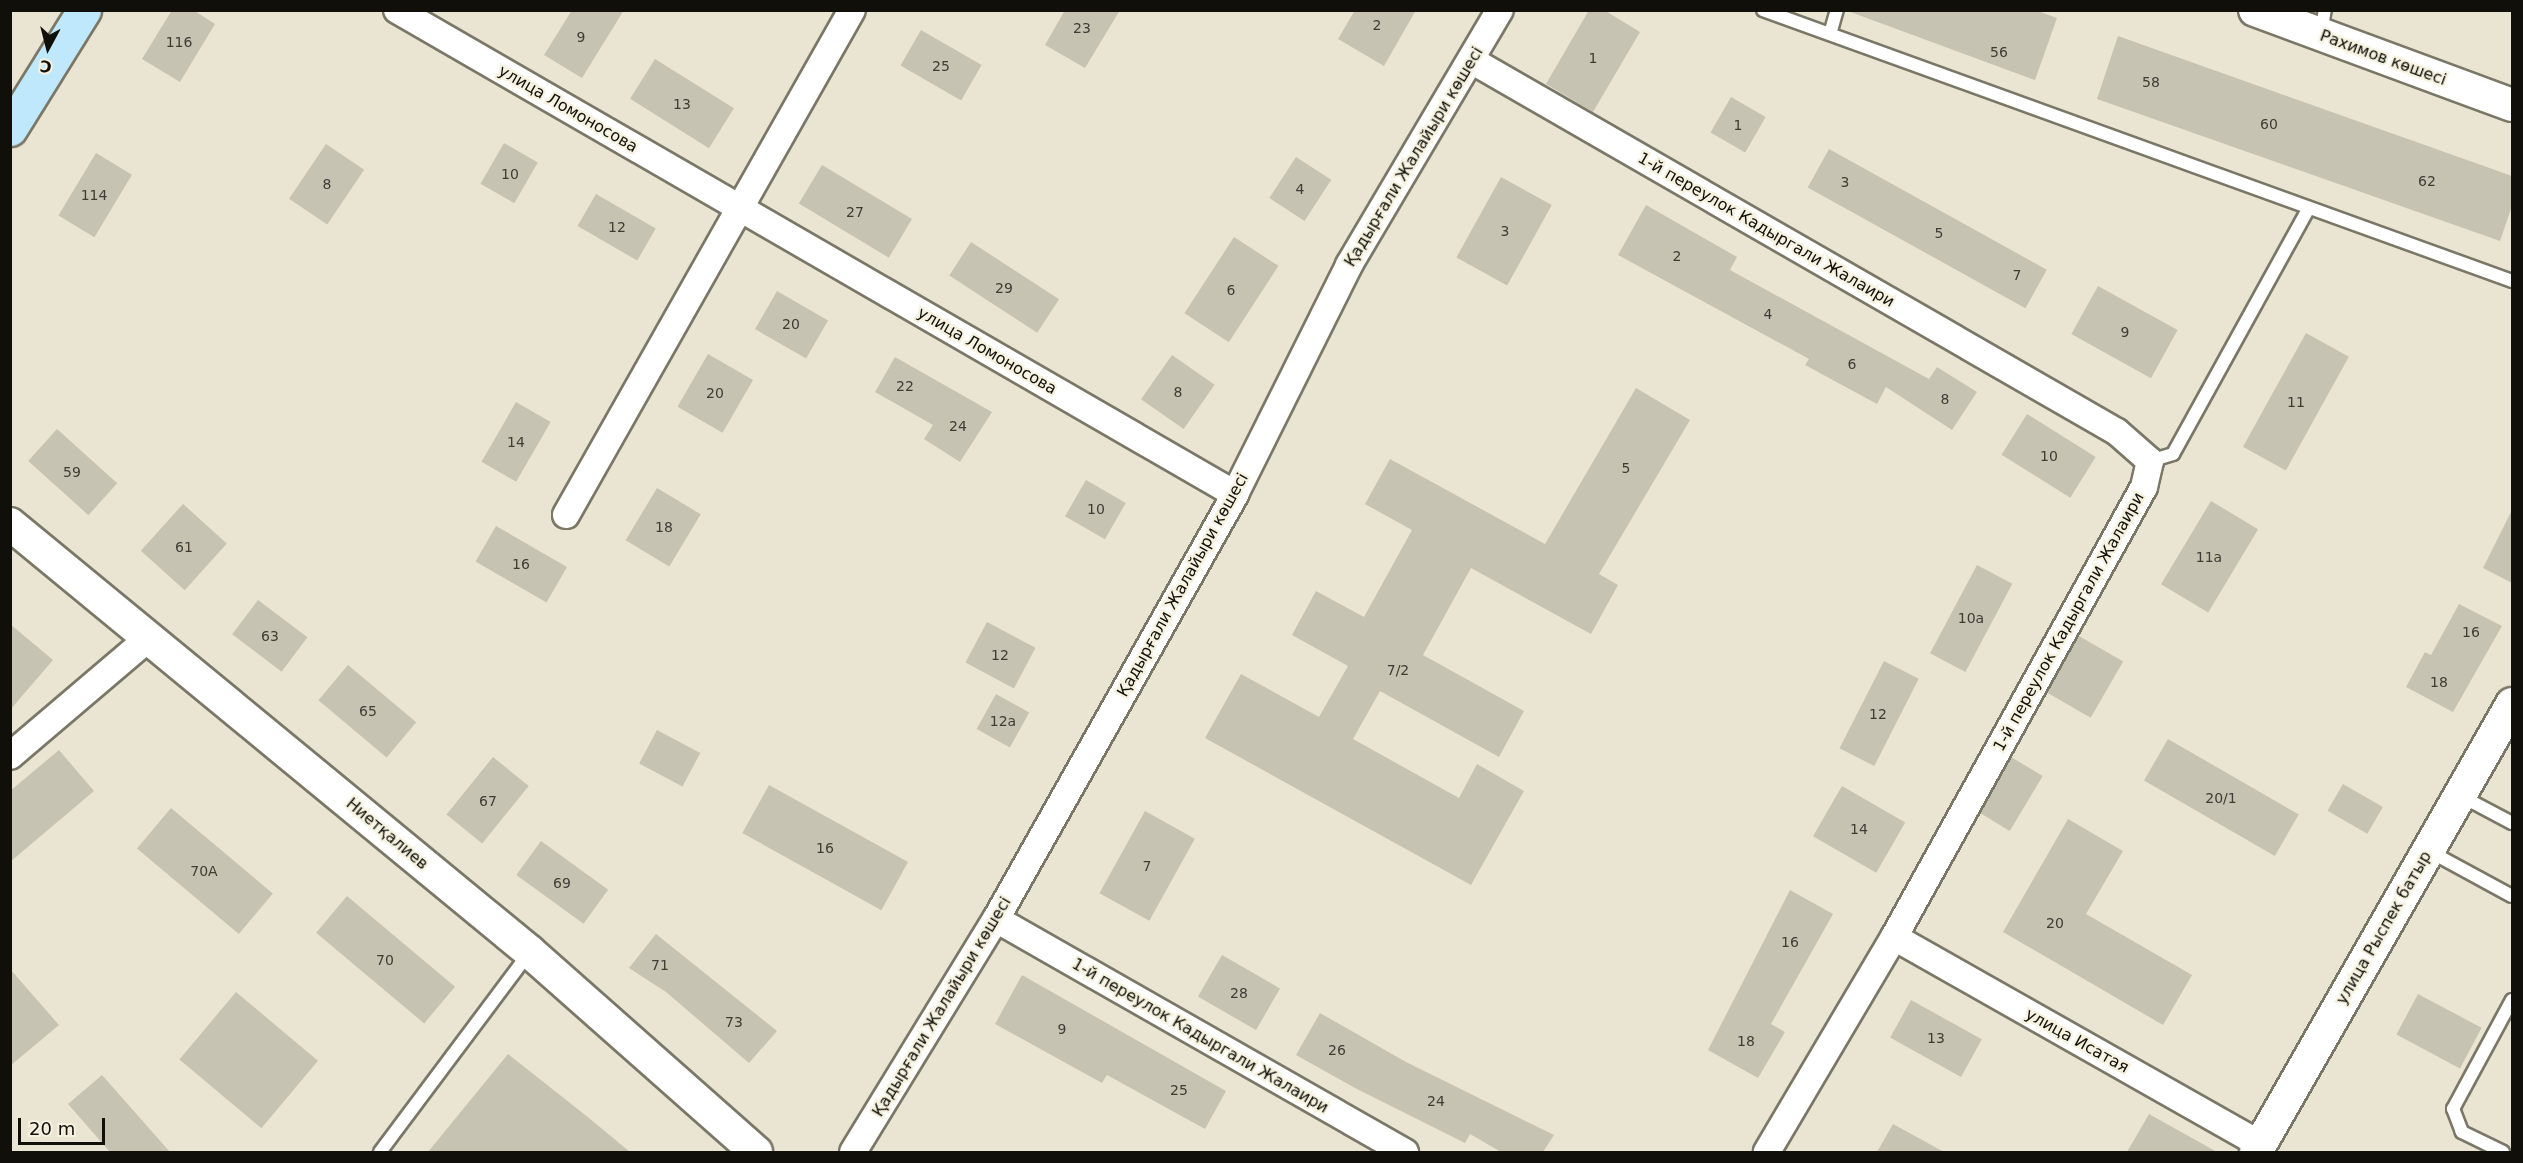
<!DOCTYPE html>
<html>
<head>
<meta charset="utf-8">
<style>
	body { margin:0 }
	#map { position:relative; width:2523px; height:1163px; overflow:hidden; background:#e9e5d2; font-family:"DejaVu Sans",sans-serif }
	div>[style] { position:absolute }
	.building>* { inset:0; background:#c7c3b2; transform-origin:0 0 }
	.roads { filter:drop-shadow(2px 0 #7b7767) drop-shadow(-2px 0 #7b7767) drop-shadow(0 2px #7b7767) drop-shadow(0 -2px #7b7767) }
	.service>* { height:12px; margin:-6px; padding:0 6px; transform-origin:6px; border-radius:6px; background:#fff }
	.minor>* { height:26px; margin:-13px; padding:0 13px; transform-origin:13px; border-radius:13px; background:#fff }
	.tertiary>* { height:32px; margin:-16px; padding:0 16px; transform-origin:16px; border-radius:16px; background:#fff }
	.secondary>* { height:33px; margin:-16.5px; padding:0 16.5px; transform-origin:16.5px; border-radius:16.5px; background:#bfe8fd }
	span { translate:-50% -50%; white-space:nowrap; text-align:center; line-height:1.15; -webkit-text-stroke:4.5px #f6f2df; paint-order:stroke }
	.number-label { font-size:14px; color:#3e3c33 }
	.number-label span { -webkit-text-stroke-width:0 }
	.street-label { font-size:16px; color:#100f09 }
	.frame { position:absolute; inset:0; border:12px solid #100f09; pointer-events:none }
	.north { position:absolute; left:18px; top:18px; width:60px; height:60px; -webkit-text-stroke:4px #f6f2df; paint-order:stroke; rotate:187deg; font-size:16px; font-weight:700; line-height:24px; text-align:center; color:#100f09 }
	.north::after { content:''; display:block; margin:auto; width:21px; height:27px; background:#100f09; clip-path:polygon(50% 0,100% 100%,50% 72%,0 100%) }
	.scale { position:absolute; left:18px; top:1118px; width:87px; height:27px; box-sizing:border-box; border:3px solid #100f09; border-top:0; padding-left:8px; font-size:18px; line-height:21px; white-space:nowrap; color:#100f09; -webkit-text-stroke:4px #f6f2df; paint-order:stroke }
</style>
</head>
<body>
<div id="map">
	<div class="building">
		<div style="clip-path:polygon(172px 10px,193px 10px,215px 24px,180px 82px,142px 59px)"></div>
		<div style="clip-path:polygon(572px 10px,624px 10px,582px 78px,544px 55px)"></div>
		<div style="clip-path:polygon(1065px 10px,1120px 10px,1085px 68px,1045px 45px)"></div>
		<div style="clip-path:polygon(1355px 10px,1416px 10px,1384px 66px,1338px 39px)"></div>
		<div style="clip-path:polygon(1589px 10px,1604px 10px,1640px 32px,1593px 112px,1546px 84px)"></div>
		<div style="clip-path:polygon(1845px 10px,2035px 10px,2057px 18px,2035px 80px)"></div>
		<div style="left:921px;top:30px;width:70px;height:41px;rotate:30deg"></div>
		<div style="clip-path:polygon(2118px 36px,2512px 176px,2512px 206px,2500px 241px,2097px 99px)"></div>
		<div style="left:655px;top:59px;width:93px;height:47px;rotate:32deg"></div>
		<div style="left:1731px;top:97px;width:40px;height:41px;rotate:30deg"></div>
		<div style="left:504px;top:143px;width:39px;height:47px;rotate:30deg"></div>
		<div style="left:326px;top:144px;width:46px;height:66px;rotate:34deg"></div>
		<div style="left:1829px;top:149px;width:249px;height:44px;rotate:29deg"></div>
		<div style="left:96px;top:153px;width:42px;height:73px;rotate:31deg"></div>
		<div style="left:1296px;top:157px;width:42px;height:49px;rotate:33deg"></div>
		<div style="left:822px;top:165px;width:105px;height:45px;rotate:31deg"></div>
		<div style="left:1501px;top:177px;width:58px;height:92px;rotate:29deg"></div>
		<div style="left:596px;top:194px;width:69px;height:37px;rotate:30deg"></div>
		<div style="clip-path:polygon(1646px 205px,1737px 257px,1730px 270px,1929px 379px,1937px 367px,1977px 392px,1952px 430px,1886px 387px,1877px 404px,1805px 365px,1809px 359px,1618px 255px)"></div>
		<div style="left:1234px;top:237px;width:53px;height:91px;rotate:33deg"></div>
		<div style="left:971px;top:242px;width:105px;height:40px;rotate:33deg"></div>
		<div style="left:2098px;top:286px;width:91px;height:55px;rotate:29deg"></div>
		<div style="left:777px;top:291px;width:59px;height:44px;rotate:30deg"></div>
		<div style="left:2306px;top:333px;width:49px;height:130px;rotate:29deg"></div>
		<div style="left:708px;top:354px;width:52px;height:61px;rotate:30deg"></div>
		<div style="left:1172px;top:355px;width:52px;height:54px;rotate:35deg"></div>
		<div style="clip-path:polygon(895px 357px,992px 412px,960px 462px,924px 439px,933px 425px,875px 392px)"></div>
		<div style="clip-path:polygon(1636px 388px,1690px 420px,1599px 574px,1618px 585px,1591px 634px,1471px 568px,1423px 655px,1524px 711px,1499px 757px,1380px 691px,1353px 739px,1459px 798px,1477px 764px,1524px 791px,1471px 885px,1205px 738px,1241px 674px,1319px 717px,1348px 666px,1292px 635px,1316px 591px,1364px 617px,1412px 530px,1365px 504px,1390px 459px,1545px 544px)"></div>
		<div style="left:516px;top:402px;width:40px;height:69px;rotate:30deg"></div>
		<div style="left:2027px;top:414px;width:81px;height:48px;rotate:32deg"></div>
		<div style="left:57px;top:429px;width:81px;height:43px;rotate:42deg"></div>
		<div style="left:1086px;top:480px;width:46px;height:42px;rotate:30deg"></div>
		<div style="left:657px;top:488px;width:51px;height:61px;rotate:31deg"></div>
		<div style="left:2211px;top:501px;width:55px;height:97px;rotate:31deg"></div>
		<div style="left:183px;top:504px;width:59px;height:63px;rotate:42deg"></div>
		<div style="clip-path:polygon(2512px 510px,2512px 583px,2483px 568px)"></div>
		<div style="left:496px;top:526px;width:82px;height:41px;rotate:30deg"></div>
		<div style="left:1977px;top:565px;width:40px;height:100px;rotate:28deg"></div>
		<div style="left:258px;top:600px;width:62px;height:43px;rotate:37deg"></div>
		<div style="clip-path:polygon(2459px 604px,2502px 626px,2453px 712px,2406px 687px,2425px 652px,2431px 655px)"></div>
		<div style="left:987px;top:622px;width:55px;height:46px;rotate:28deg"></div>
		<div style="clip-path:polygon(10px 624px,53px 660px,10px 710px)"></div>
		<div style="left:2079px;top:636px;width:51px;height:65px;rotate:30deg"></div>
		<div style="left:1884px;top:661px;width:39px;height:98px;rotate:27deg"></div>
		<div style="left:348px;top:665px;width:89px;height:46px;rotate:40deg"></div>
		<div style="left:996px;top:694px;width:38px;height:40px;rotate:29deg"></div>
		<div style="left:657px;top:730px;width:49px;height:38px;rotate:28deg"></div>
		<div style="left:2168px;top:739px;width:151px;height:48px;rotate:30deg"></div>
		<div style="clip-path:polygon(59px 750px,94px 791px,10px 862px,10px 791px)"></div>
		<div style="left:493px;top:757px;width:46px;height:74px;rotate:39deg"></div>
		<div style="left:2011px;top:757px;width:37px;height:64px;rotate:31deg"></div>
		<div style="left:2343px;top:784px;width:46px;height:31px;rotate:30deg"></div>
		<div style="left:769px;top:785px;width:159px;height:55px;rotate:29deg"></div>
		<div style="left:1842px;top:786px;width:73px;height:58px;rotate:30deg"></div>
		<div style="left:171px;top:808px;width:133px;height:53px;rotate:40deg"></div>
		<div style="left:1145px;top:811px;width:57px;height:94px;rotate:29deg"></div>
		<div style="clip-path:polygon(2068px 819px,2123px 851px,2086px 914px,2192px 975px,2163px 1025px,2003px 932px)"></div>
		<div style="left:541px;top:841px;width:83px;height:42px;rotate:36deg"></div>
		<div style="clip-path:polygon(1790px 890px,1833px 914px,1771px 1024px,1785px 1032px,1758px 1078px,1708px 1050px)"></div>
		<div style="left:347px;top:896px;width:141px;height:48px;rotate:40deg"></div>
		<div style="clip-path:polygon(656px 934px,777px 1031px,749px 1063px,666px 992px,629px 968px)"></div>
		<div style="left:1222px;top:955px;width:67px;height:48px;rotate:30deg"></div>
		<div style="clip-path:polygon(10px 969px,59px 1025px,10px 1066px)"></div>
		<div style="clip-path:polygon(1022px 975px,1226px 1091px,1205px 1129px,1107px 1075px,1102px 1083px,995px 1024px)"></div>
		<div style="left:236px;top:992px;width:107px;height:88px;rotate:40deg"></div>
		<div style="left:2418px;top:994px;width:72px;height:46px;rotate:28deg"></div>
		<div style="left:1911px;top:1000px;width:81px;height:43px;rotate:29deg"></div>
		<div style="clip-path:polygon(1320px 1013px,1406px 1062px,1554px 1135px,1543px 1152px,1501px 1152px,1470px 1134px,1465px 1143px,1355px 1088px,1296px 1055px)"></div>
		<div style="clip-path:polygon(508px 1054px,589px 1118px,630px 1152px,428px 1152px)"></div>
		<div style="clip-path:polygon(102px 1075px,170px 1152px,110px 1152px,68px 1104px)"></div>
		<div style="clip-path:polygon(2149px 1114px,2217px 1152px,2127px 1152px)"></div>
		<div style="clip-path:polygon(1893px 1124px,1944px 1152px,1877px 1152px)"></div>
	</div>
	<div class="roads">
		<div class="service">
			<div style="left:1763px;top:10px;width:797px;rotate:19.89deg"></div>
			<div style="left:1830px;top:34px;width:25px;rotate:-74deg"></div>
			<div style="left:2321px;top:34px;width:24px;rotate:-81deg"></div>
			<div style="left:2150px;top:461px;width:24px;rotate:-17deg"></div>
			<div style="left:2173px;top:454px;width:281px;rotate:-61.1deg"></div>
			<div style="left:2461px;top:796px;width:58px;rotate:27.9deg"></div>
			<div style="left:2429px;top:851px;width:94px;rotate:28.5deg"></div>
			<div style="left:380px;top:1152px;width:249px;rotate:-53.2deg"></div>
			<div style="left:2503px;top:1152px;width:46px;rotate:-154deg"></div>
			<div style="left:2462px;top:1132px;width:25px;rotate:-111deg"></div>
			<div style="left:2453px;top:1109px;width:124px;rotate:-61.6deg"></div>
		</div>
		<div class="minor">
			<div style="left:397px;top:10px;width:968px;rotate:30.01deg"></div>
			<div style="left:1471px;top:60px;width:745px;rotate:29.94deg"></div>
			<div style="left:2117px;top:432px;width:44px;rotate:41.3deg"></div>
			<div style="left:2150px;top:461px;width:27px;rotate:103deg"></div>
			<div style="left:2144px;top:487px;width:515px;rotate:119.05deg"></div>
			<div style="left:1894px;top:937px;width:250px;rotate:120.6deg"></div>
			<div style="left:566px;top:515px;width:580px;rotate:-60.48deg"></div>
			<div style="left:10px;top:756px;width:184px;rotate:-40.4deg"></div>
			<div style="left:996px;top:919px;width:471px;rotate:29.7deg"></div>
			<div style="left:1894px;top:937px;width:420px;rotate:29.5deg"></div>
			<div style="left:853px;top:1152px;width:273px;rotate:-58.5deg"></div>
			<div style="left:996px;top:919px;width:488px;rotate:-60.6deg"></div>
			<div style="left:1235px;top:494px;width:256px;rotate:-63.5deg"></div>
			<div style="left:1349px;top:265px;width:296px;rotate:-59.4deg"></div>
		</div>
		<div class="tertiary">
			<div style="left:2255px;top:10px;width:274px;rotate:20.3deg"></div>
			<div style="left:10px;top:524px;width:673px;rotate:39.46deg"></div>
			<div style="left:530px;top:952px;width:302px;rotate:41.5deg"></div>
			<div style="left:2256px;top:1152px;width:516px;rotate:-60.26deg"></div>
		</div>
		<div class="secondary">
			<div style="left:10px;top:129px;width:140px;rotate:-58.1deg"></div>
		</div>
	</div>
	<div class="number-label">
		<span style="left:1377px;top:25px">2</span>
		<span style="left:1082px;top:28px">23</span>
		<span style="left:581px;top:37px">9</span>
		<span style="left:179px;top:42px">116</span>
		<span style="left:1999px;top:52px">56</span>
		<span style="left:1593px;top:58px">1</span>
		<span style="left:941px;top:66px">25</span>
		<span style="left:2151px;top:82px">58</span>
		<span style="left:682px;top:104px">13</span>
		<span style="left:2269px;top:124px">60</span>
		<span style="left:1738px;top:125px">1</span>
		<span style="left:510px;top:174px">10</span>
		<span style="left:2427px;top:181px">62</span>
		<span style="left:1845px;top:182px">3</span>
		<span style="left:327px;top:184px">8</span>
		<span style="left:1300px;top:189px">4</span>
		<span style="left:94px;top:195px">114</span>
		<span style="left:855px;top:212px">27</span>
		<span style="left:617px;top:227px">12</span>
		<span style="left:1505px;top:231px">3</span>
		<span style="left:1939px;top:233px">5</span>
		<span style="left:1677px;top:256px">2</span>
		<span style="left:2017px;top:275px">7</span>
		<span style="left:1004px;top:288px">29</span>
		<span style="left:1231px;top:290px">6</span>
		<span style="left:1768px;top:314px">4</span>
		<span style="left:791px;top:324px">20</span>
		<span style="left:2125px;top:332px">9</span>
		<span style="left:1852px;top:364px">6</span>
		<span style="left:905px;top:386px">22</span>
		<span style="left:1178px;top:392px">8</span>
		<span style="left:715px;top:393px">20</span>
		<span style="left:1945px;top:399px">8</span>
		<span style="left:2296px;top:402px">11</span>
		<span style="left:958px;top:426px">24</span>
		<span style="left:516px;top:442px">14</span>
		<span style="left:2049px;top:456px">10</span>
		<span style="left:1626px;top:468px">5</span>
		<span style="left:72px;top:472px">59</span>
		<span style="left:1096px;top:509px">10</span>
		<span style="left:664px;top:527px">18</span>
		<span style="left:184px;top:547px">61</span>
		<span style="left:2209px;top:557px">11а</span>
		<span style="left:521px;top:564px">16</span>
		<span style="left:1971px;top:618px">10а</span>
		<span style="left:2471px;top:632px">16</span>
		<span style="left:270px;top:636px">63</span>
		<span style="left:1000px;top:655px">12</span>
		<span style="left:1398px;top:670px">7/2</span>
		<span style="left:2439px;top:682px">18</span>
		<span style="left:368px;top:711px">65</span>
		<span style="left:1878px;top:714px">12</span>
		<span style="left:1003px;top:721px">12а</span>
		<span style="left:2221px;top:798px">20/1</span>
		<span style="left:488px;top:801px">67</span>
		<span style="left:1859px;top:829px">14</span>
		<span style="left:825px;top:848px">16</span>
		<span style="left:1147px;top:866px">7</span>
		<span style="left:204px;top:871px">70А</span>
		<span style="left:562px;top:883px">69</span>
		<span style="left:2055px;top:923px">20</span>
		<span style="left:1790px;top:942px">16</span>
		<span style="left:385px;top:960px">70</span>
		<span style="left:660px;top:965px">71</span>
		<span style="left:1239px;top:993px">28</span>
		<span style="left:734px;top:1022px">73</span>
		<span style="left:1062px;top:1029px">9</span>
		<span style="left:1936px;top:1038px">13</span>
		<span style="left:1746px;top:1041px">18</span>
		<span style="left:1337px;top:1050px">26</span>
		<span style="left:1179px;top:1090px">25</span>
		<span style="left:1436px;top:1101px">24</span>
	</div>
	<div class="street-label">
		<span style="left:2383px;top:58px;rotate:20deg">Рахимов көшесі</span>
		<span style="left:568px;top:109px;rotate:30deg">улица Ломоносова</span>
		<span style="left:1414px;top:157px;rotate:-59deg">Қадырғали Жалайыри көшесі</span>
		<span style="left:1766px;top:230px;rotate:30deg">1-й переулок Кадыргали Жалаири</span>
		<span style="left:987px;top:351px;rotate:30deg">улица Ломоносова</span>
		<span style="left:1183px;top:585px;rotate:-61deg">Қадырғали Жалайыри көшесі</span>
		<span style="left:2069px;top:622px;rotate:-61deg">1-й переулок Кадыргали Жалаири</span>
		<span style="left:387px;top:834px;rotate:40deg">Ниетқалиев</span>
		<span style="left:2384px;top:928px;rotate:-60deg">улица Рыспек батыр</span>
		<span style="left:942px;top:1007px;rotate:-59deg">Қадырғали Жалайыри көшесі</span>
		<span style="left:1200px;top:1036px;rotate:30deg">1-й переулок Кадыргали Жалаири</span>
		<span style="left:2077px;top:1041px;rotate:29deg">улица Исатая</span>
	</div>
	<div class="frame"></div>
	<div class="north">С</div>
	<div class="scale">20 m</div>
</div>
</body>
</html>
